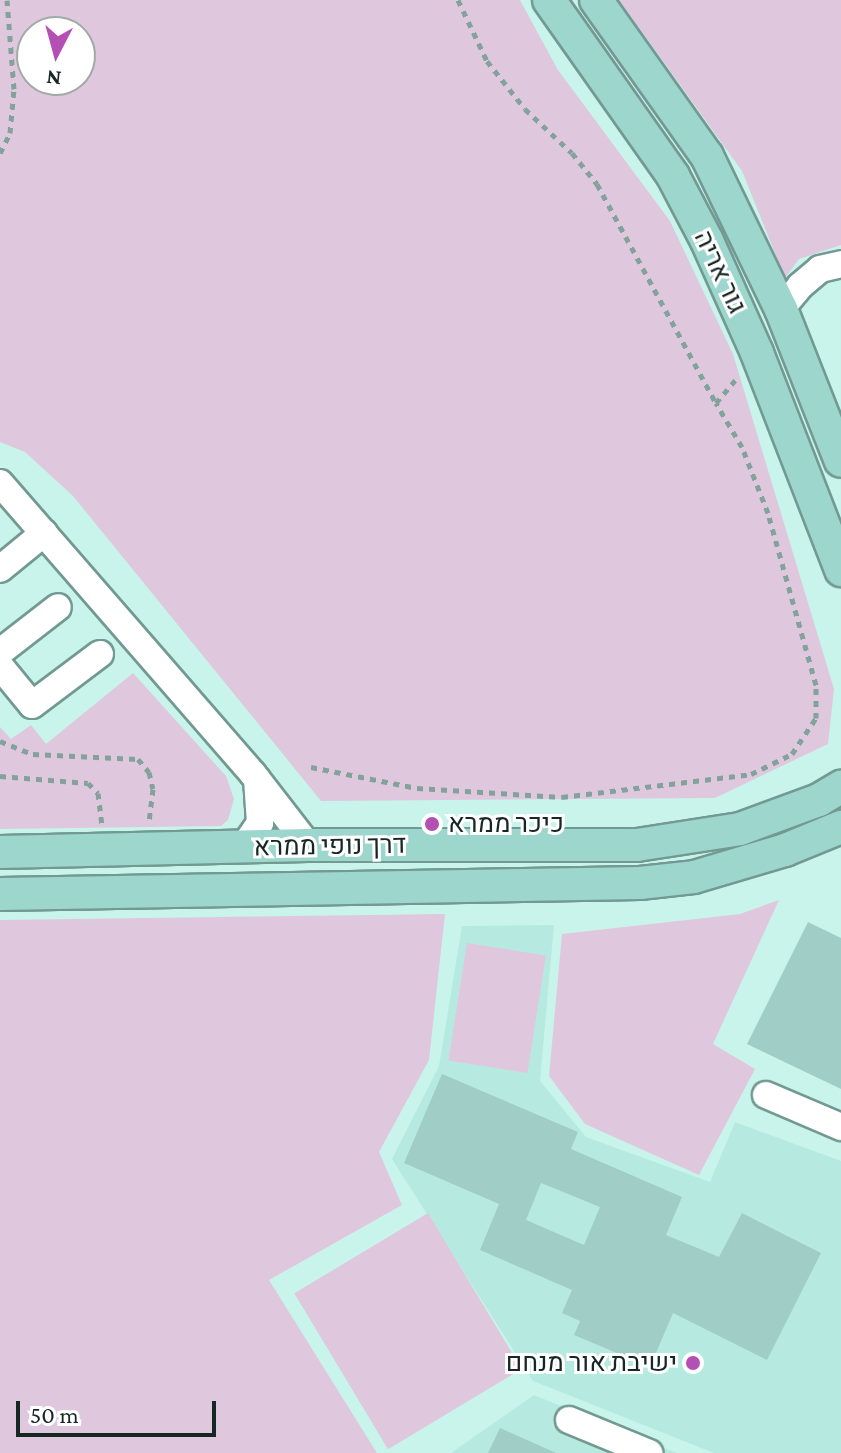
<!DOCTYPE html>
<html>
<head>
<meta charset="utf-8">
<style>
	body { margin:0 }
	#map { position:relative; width:841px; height:1453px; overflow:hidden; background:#c9f4eb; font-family:"Crimson Pro",Heebo,serif }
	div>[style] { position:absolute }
	.built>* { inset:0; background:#b6eae0 }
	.green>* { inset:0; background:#dfc8dd; transform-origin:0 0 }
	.building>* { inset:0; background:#a0cdc5 }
	.path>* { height:5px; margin-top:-2.5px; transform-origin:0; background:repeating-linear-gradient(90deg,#82a29b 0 6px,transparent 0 12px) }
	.roads { filter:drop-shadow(2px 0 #729992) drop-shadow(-2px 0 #729992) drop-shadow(0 2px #729992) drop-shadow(0 -2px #729992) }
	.minor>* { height:26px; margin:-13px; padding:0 13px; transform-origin:13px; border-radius:13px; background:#fff }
	.major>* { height:32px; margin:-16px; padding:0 16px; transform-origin:16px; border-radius:16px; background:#9cd6cd }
	.dots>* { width:22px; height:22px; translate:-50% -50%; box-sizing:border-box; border:4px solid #fff; border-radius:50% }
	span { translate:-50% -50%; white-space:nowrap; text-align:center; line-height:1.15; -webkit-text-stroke:6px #fff; paint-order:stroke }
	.street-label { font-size:26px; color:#172724 }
	.poi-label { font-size:26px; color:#172724 }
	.left { translate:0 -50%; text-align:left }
	.right { translate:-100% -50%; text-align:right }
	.north { position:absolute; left:16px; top:16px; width:80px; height:80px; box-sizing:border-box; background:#fff; border:2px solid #a2a9a7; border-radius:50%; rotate:186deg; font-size:22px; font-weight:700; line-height:32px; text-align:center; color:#172724 }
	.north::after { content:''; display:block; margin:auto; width:28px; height:36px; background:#b44fb3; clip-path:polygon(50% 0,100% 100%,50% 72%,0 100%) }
	.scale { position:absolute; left:16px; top:1401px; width:200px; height:36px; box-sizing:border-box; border:4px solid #172724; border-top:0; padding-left:10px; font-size:24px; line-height:28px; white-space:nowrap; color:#172724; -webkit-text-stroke:6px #fff; paint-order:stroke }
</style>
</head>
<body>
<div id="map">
	<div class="built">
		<div style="clip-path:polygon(554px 925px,540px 1081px,586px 1137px,710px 1182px,735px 1122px,841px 1161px,841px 1453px,714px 1453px,533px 1381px,392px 1159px,439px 1066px,462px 926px)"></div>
		<div style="clip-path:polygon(534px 1395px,677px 1453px,451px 1453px)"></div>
	</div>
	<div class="green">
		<div style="clip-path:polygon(evenodd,0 0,520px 0,558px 70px,670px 221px,733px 354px,834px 689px,828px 744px,715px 798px,321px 801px,73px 496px,25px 452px,0 442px,0 0,32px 32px,80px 32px,80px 80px,32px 80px,32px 32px)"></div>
		<div style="clip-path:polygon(619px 0,841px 0,841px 245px,799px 259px,785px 278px,742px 171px)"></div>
		<div style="clip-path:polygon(133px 673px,226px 776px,234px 799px,228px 820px,221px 826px,0 829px,0 727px,11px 739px,31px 725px,46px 744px)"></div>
		<div style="clip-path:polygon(779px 900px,713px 1044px,755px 1069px,699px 1175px,585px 1124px,549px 1076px,562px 934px,740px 914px)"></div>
		<div style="clip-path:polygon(445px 914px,429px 1060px,379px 1152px,402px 1205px,269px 1280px,377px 1453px,0 1453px,0 920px)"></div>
		<div style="left:467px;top:943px;width:80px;height:119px;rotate:9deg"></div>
		<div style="left:428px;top:1213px;width:182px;height:156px;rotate:59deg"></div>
	</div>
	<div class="building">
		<div style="clip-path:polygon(808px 922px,841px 938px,841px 1089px,747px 1044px)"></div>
		<div style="clip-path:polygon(evenodd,442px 1074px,578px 1132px,571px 1149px,682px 1197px,666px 1235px,719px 1257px,742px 1213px,821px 1253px,767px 1360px,673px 1313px,650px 1367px,574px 1335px,580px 1321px,562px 1313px,572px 1290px,480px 1250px,499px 1204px,404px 1163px,442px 1074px,541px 1183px,600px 1207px,584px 1245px,526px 1220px,541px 1183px)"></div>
		<div style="clip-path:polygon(500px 1428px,556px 1453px,488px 1453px)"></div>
	</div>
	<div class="path">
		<div style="left:458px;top:0;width:68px;rotate:64.6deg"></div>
		<div style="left:487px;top:61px;width:61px;rotate:51.6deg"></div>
		<div style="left:525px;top:109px;width:64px;rotate:43.1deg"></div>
		<div style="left:572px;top:153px;width:40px;rotate:51deg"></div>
		<div style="left:597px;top:184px;width:249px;rotate:61.5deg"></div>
		<div style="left:0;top:153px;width:22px;rotate:-63deg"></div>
		<div style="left:10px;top:133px;width:44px;rotate:-84.8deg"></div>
		<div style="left:14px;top:89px;width:89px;rotate:-94.5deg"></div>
		<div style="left:0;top:741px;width:35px;rotate:22deg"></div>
		<div style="left:33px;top:754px;width:105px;rotate:2.7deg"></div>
		<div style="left:138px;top:759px;width:17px;rotate:50deg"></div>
		<div style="left:149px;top:772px;width:17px;rotate:77deg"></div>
		<div style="left:153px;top:789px;width:31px;rotate:97deg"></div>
		<div style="left:311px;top:767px;width:108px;rotate:11.2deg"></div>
		<div style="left:417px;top:788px;width:145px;rotate:3.6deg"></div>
		<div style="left:562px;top:797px;width:190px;rotate:-6.9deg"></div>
		<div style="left:751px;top:774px;width:46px;rotate:-26deg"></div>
		<div style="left:792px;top:754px;width:43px;rotate:-56.3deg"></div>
		<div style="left:816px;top:718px;width:33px;rotate:-90deg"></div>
		<div style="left:816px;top:685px;width:179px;rotate:-105.6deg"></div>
		<div style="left:768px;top:513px;width:71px;rotate:-111.5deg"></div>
		<div style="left:742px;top:447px;width:51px;rotate:-120.6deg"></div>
		<div style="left:716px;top:403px;width:31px;rotate:-50deg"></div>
		<div style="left:0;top:776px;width:88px;rotate:4.5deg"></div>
		<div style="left:88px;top:783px;width:14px;rotate:45deg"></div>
		<div style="left:98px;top:793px;width:31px;rotate:83deg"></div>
	</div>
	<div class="roads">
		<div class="minor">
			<div style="left:781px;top:309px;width:30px;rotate:-50deg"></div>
			<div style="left:800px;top:286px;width:26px;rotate:-40deg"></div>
			<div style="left:820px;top:269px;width:22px;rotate:-13deg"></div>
			<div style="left:0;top:483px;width:386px;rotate:49deg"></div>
			<div style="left:253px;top:774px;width:90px;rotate:52.2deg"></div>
			<div style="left:0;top:569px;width:57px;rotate:-39.3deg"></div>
			<div style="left:0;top:652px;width:73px;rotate:-37.8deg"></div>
			<div style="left:0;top:666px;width:50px;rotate:50.6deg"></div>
			<div style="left:32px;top:705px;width:85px;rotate:-36.9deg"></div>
			<div style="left:244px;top:846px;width:28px;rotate:-55deg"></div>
			<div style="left:260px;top:823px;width:44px;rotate:-93.9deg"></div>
			<div style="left:766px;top:1095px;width:82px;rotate:23.1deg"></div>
			<div style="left:569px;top:1420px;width:87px;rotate:22.4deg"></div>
		</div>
		<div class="major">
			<div style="left:549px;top:0;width:215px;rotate:54.8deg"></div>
			<div style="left:673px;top:176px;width:73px;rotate:62.4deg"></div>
			<div style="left:707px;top:241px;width:123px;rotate:65.9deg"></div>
			<div style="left:757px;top:353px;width:233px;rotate:68.8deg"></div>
			<div style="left:596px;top:0;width:191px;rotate:54.6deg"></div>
			<div style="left:707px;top:156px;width:170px;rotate:64.2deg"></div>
			<div style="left:781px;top:309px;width:163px;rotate:68.5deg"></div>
			<div style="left:0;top:852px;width:308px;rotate:-1.3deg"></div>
			<div style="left:308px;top:845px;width:329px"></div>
			<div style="left:637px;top:845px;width:104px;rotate:-8.8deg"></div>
			<div style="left:740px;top:829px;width:84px;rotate:-20.2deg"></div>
			<div style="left:819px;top:800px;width:26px;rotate:-31deg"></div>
			<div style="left:0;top:894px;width:640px;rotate:-0.98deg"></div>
			<div style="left:640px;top:883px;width:54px;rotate:-6.3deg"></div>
			<div style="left:694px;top:877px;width:95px;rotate:-16.5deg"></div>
			<div style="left:785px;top:850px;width:61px;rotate:-22.3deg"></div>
		</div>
	</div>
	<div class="dots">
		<div style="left:432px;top:824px;background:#b44fb3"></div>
		<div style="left:693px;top:1363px;background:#b44fb3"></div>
	</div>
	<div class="street-label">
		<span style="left:720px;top:272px;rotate:65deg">גור אריה</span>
		<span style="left:330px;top:846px;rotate:-1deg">דרך נופי ממרא</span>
	</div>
	<div class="poi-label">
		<span class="left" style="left:448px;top:824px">כיכר ממרא</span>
		<span class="right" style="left:677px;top:1363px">ישיבת אור מנחם</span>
	</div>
	<div class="north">N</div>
	<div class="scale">50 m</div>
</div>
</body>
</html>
